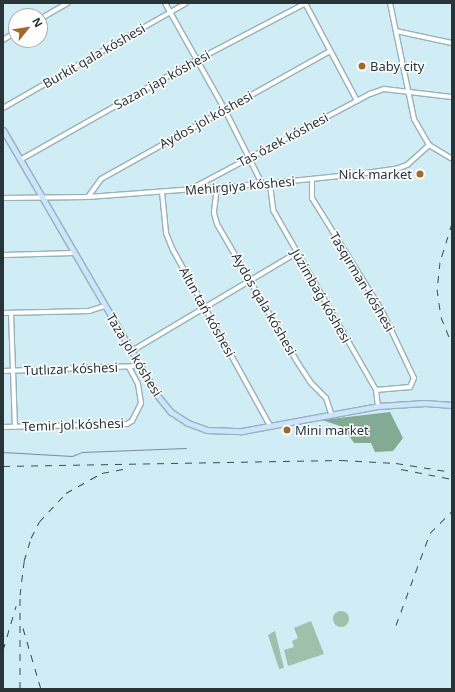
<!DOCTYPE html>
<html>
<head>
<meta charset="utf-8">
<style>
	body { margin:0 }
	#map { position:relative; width:455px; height:692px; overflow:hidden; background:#d0ecf5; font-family:"Noto Sans",sans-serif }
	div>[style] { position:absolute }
	.green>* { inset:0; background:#9fc1ac }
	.round { border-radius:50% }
	.forest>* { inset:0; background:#83ab93 }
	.stream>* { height:1px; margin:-0.5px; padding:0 0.5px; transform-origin:0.5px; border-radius:0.5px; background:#8487ac }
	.roads { filter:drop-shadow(1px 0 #97b1ba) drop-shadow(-1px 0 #97b1ba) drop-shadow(0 1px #97b1ba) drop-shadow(0 -1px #97b1ba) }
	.minor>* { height:4px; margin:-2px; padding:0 2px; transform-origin:2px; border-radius:2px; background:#fff }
	.major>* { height:5px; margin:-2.5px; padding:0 2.5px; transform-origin:2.5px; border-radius:2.5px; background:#cce4fe }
	.rail>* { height:1px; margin-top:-0.5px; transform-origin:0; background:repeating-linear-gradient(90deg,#3e4b4f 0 7px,transparent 0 14px) }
	.dots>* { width:11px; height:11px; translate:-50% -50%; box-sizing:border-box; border:2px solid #fff; border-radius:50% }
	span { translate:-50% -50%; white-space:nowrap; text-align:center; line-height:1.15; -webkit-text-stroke:3px #fff; paint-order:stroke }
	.street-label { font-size:13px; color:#293437 }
	.poi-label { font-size:13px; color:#293437 }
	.left { translate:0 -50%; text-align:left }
	.right { translate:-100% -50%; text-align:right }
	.frame { position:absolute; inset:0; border:4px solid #293437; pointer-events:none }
	.north { position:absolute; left:8px; top:8px; width:40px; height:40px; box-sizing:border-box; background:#fff; border:1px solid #a9aeaf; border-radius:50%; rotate:60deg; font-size:11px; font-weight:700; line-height:16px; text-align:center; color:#293437 }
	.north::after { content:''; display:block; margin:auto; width:14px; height:18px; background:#a26928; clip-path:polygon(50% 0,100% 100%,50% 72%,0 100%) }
</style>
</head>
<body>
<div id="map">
	<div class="green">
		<div class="round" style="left:333px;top:611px;width:16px;height:16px"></div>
		<div style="clip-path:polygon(311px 621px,324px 654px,288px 666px,284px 650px,294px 647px,292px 641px,298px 638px,294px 628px)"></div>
		<div style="clip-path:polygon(275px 631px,284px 668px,279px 669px,268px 635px)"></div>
	</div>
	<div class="forest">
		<div style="clip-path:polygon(390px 412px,403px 438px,393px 451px,375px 452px,371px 443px,354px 443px,343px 427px,322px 420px)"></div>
	</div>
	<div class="stream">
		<div style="left:3px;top:452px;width:69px;rotate:3.3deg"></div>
		<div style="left:72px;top:456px;width:11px;rotate:-22deg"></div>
		<div style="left:82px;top:452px;width:104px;rotate:-2.2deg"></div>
	</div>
	<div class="roads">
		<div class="minor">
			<div style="left:165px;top:3px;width:123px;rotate:60.7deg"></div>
			<div style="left:225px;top:110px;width:83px;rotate:63.4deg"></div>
			<div style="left:305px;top:3px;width:111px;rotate:62deg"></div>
			<div style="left:390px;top:3px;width:118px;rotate:78.3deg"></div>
			<div style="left:414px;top:119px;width:30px;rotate:60deg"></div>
			<div style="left:429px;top:145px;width:27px;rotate:31deg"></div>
			<div style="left:40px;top:19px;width:32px;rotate:-30deg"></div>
			<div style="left:396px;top:31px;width:57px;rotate:12.1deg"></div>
			<div style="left:3px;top:40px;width:15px;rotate:-32deg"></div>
			<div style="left:3px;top:108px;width:211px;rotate:-29.8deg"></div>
			<div style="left:20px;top:160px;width:203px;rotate:-29.5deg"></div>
			<div style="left:197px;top:60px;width:123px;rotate:-27.6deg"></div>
			<div style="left:312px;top:180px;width:18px;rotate:90deg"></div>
			<div style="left:312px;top:198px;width:133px;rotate:58.2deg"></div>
			<div style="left:382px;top:311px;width:74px;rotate:64.5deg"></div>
			<div style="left:414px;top:378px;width:10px;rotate:114deg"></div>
			<div style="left:410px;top:387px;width:34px;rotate:175deg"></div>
			<div style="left:270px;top:184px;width:26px;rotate:83deg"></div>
			<div style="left:273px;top:210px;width:207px;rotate:60.2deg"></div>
			<div style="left:376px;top:390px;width:16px;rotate:83deg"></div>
			<div style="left:217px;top:187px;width:26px;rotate:97deg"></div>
			<div style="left:214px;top:213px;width:11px;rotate:75deg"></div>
			<div style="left:217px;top:224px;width:157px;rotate:59.8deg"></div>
			<div style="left:296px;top:360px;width:27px;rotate:57deg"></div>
			<div style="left:311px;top:383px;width:21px;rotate:45deg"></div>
			<div style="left:326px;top:398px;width:16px;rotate:72deg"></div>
			<div style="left:191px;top:189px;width:203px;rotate:-28deg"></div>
			<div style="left:370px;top:94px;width:15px;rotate:-20deg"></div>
			<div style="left:384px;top:89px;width:68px;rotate:6.7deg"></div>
			<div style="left:162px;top:192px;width:41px;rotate:84.4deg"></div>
			<div style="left:166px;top:233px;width:18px;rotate:68deg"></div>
			<div style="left:173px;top:250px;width:201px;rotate:61.1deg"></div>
			<div style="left:88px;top:197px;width:22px;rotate:-54deg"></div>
			<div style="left:101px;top:179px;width:262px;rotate:-29.2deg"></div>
			<div style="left:3px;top:198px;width:85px;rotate:-0.7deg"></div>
			<div style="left:88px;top:197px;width:174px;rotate:-4.3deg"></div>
			<div style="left:262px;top:184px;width:98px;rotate:-5.9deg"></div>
			<div style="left:359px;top:174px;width:37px;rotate:-8deg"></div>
			<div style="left:396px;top:169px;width:12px;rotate:-20deg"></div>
			<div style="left:407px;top:165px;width:30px;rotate:-42deg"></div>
			<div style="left:3px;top:255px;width:71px;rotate:-1.6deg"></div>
			<div style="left:3px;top:313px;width:86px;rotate:-1.3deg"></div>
			<div style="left:89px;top:311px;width:16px;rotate:-18deg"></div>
			<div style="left:11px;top:313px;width:114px;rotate:88deg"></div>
			<div style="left:130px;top:352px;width:193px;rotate:-30.8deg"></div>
			<div style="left:3px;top:371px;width:136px;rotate:-2.1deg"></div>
			<div style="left:3px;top:427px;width:124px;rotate:-1.4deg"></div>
			<div style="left:127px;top:424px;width:6px;rotate:-31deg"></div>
			<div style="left:132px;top:421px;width:20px;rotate:-63deg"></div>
			<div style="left:141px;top:403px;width:19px;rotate:-99deg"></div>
			<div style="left:138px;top:384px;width:19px;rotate:-118deg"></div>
		</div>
		<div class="major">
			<div style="left:3px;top:130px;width:306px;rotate:59.8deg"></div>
			<div style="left:157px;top:395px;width:22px;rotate:51deg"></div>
			<div style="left:171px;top:412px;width:20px;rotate:33deg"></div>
			<div style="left:188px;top:423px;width:20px;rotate:20deg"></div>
			<div style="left:207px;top:430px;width:35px;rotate:2deg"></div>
			<div style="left:242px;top:431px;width:138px;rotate:-10.4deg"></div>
			<div style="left:378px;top:406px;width:47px;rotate:-3.7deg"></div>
			<div style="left:425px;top:403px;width:27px;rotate:4deg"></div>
		</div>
	</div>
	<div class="rail">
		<div style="left:452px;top:223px;width:41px;rotate:107.1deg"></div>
		<div style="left:440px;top:262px;width:27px;rotate:96deg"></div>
		<div style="left:437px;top:289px;width:28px;rotate:82deg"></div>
		<div style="left:441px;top:317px;width:29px;rotate:68deg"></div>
		<div style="left:3px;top:466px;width:338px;rotate:-1deg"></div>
		<div style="left:341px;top:460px;width:55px;rotate:3.1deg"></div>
		<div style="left:396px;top:463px;width:57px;rotate:9.1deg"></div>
		<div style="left:401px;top:469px;width:52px;rotate:11.1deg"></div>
		<div style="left:396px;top:625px;width:98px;rotate:-69.7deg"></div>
		<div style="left:430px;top:533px;width:31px;rotate:-45deg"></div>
		<div style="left:23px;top:628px;width:64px;rotate:73.6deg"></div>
		<div style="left:3px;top:650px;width:46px;rotate:-73.5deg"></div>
		<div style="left:20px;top:689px;width:94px;rotate:-90deg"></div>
		<div style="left:20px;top:595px;width:34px;rotate:-83deg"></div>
		<div style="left:24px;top:561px;width:24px;rotate:-73deg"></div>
		<div style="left:31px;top:538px;width:18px;rotate:-63deg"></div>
		<div style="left:39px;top:522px;width:40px;rotate:-47deg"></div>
		<div style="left:66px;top:493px;width:41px;rotate:-29.1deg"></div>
		<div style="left:102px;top:473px;width:25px;rotate:-11deg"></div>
	</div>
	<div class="dots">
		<div style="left:362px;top:66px;background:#a26928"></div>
		<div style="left:420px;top:174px;background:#a26928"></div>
		<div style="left:287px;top:430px;background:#a26928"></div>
	</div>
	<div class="street-label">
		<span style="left:94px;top:56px;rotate:-30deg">Burkit qala kóshesi</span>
		<span style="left:162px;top:80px;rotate:-29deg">Sazan jap kóshesi</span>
		<span style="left:206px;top:120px;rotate:-29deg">Aydos jol kóshesi</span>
		<span style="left:283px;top:140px;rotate:-28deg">Tas ózek kóshesi</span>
		<span style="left:240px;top:186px;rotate:-5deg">Mehirgiya kóshesi</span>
		<span style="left:362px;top:282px;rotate:59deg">Tasqırman kóshesi</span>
		<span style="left:321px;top:296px;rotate:60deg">Júzimbaǵ kóshesi</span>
		<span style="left:264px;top:304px;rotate:60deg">Aydos qala kóshesi</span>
		<span style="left:207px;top:312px;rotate:61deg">Altın tań kóshesi</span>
		<span style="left:134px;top:355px;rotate:59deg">Taza jol kóshesi</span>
		<span style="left:71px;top:369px;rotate:-2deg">Tutlızar kóshesi</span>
		<span style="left:73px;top:425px;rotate:-2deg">Temir jol kóshesi</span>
	</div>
	<div class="poi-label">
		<span class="left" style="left:370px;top:66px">Baby city</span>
		<span class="right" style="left:412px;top:174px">Nick market</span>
		<span class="left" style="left:295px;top:430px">Mini market</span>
	</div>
	<div class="frame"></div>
	<div class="north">N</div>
</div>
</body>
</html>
